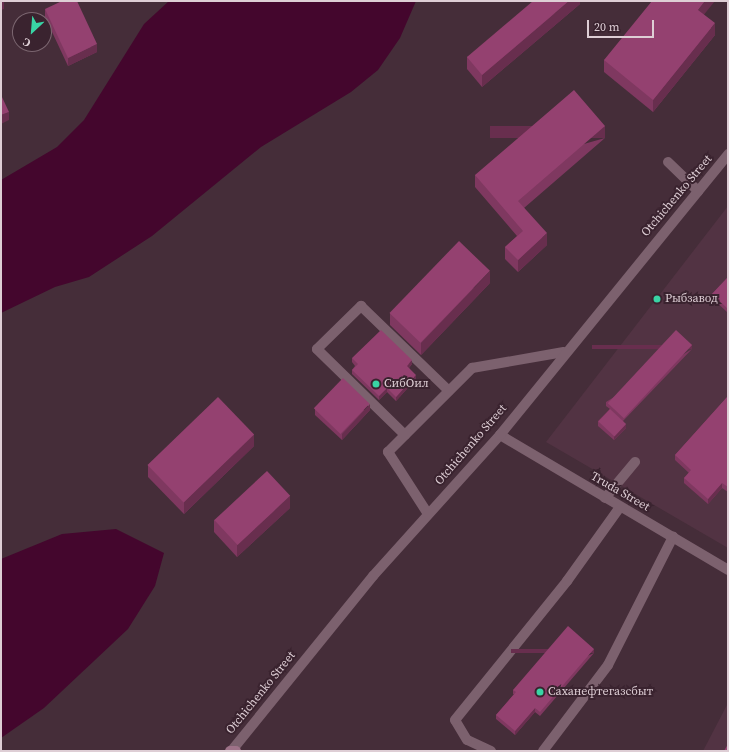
<!DOCTYPE html>
<html>
<head>
<meta charset="utf-8">
<style>
	body { margin:0 }
	#map { position:relative; width:729px; height:752px; overflow:hidden; background:#452d39; font-family:"Source Serif 4",serif }
	div>[style] { position:absolute }
	.built>* { inset:0; background:#523343 }
	.water>* { inset:0; background:#44062d }
	.lane>* { height:10px; margin:-5px; padding:0 5px; transform-origin:5px; border-radius:5px; background:#7c616e }
	.street>* { height:10px; margin:-5px; padding:0 5px; transform-origin:5px; border-radius:5px; background:#7c616e }
	.secondary>* { height:10px; margin:-5px; padding:0 5px; transform-origin:5px; border-radius:5px; background:#9e7288 }
	.wall>* { inset:0; background:#7f3860 }
	.shaded-wall>* { inset:0; background:#682e4e; transform-origin:0 0 }
	.building>* { inset:0; background:#944170; transform-origin:0 0 }
	.dots>* { width:11px; height:11px; translate:-50% -50%; box-sizing:border-box; border:2px solid #3a232f; border-radius:50% }
	span { translate:-50% -50%; white-space:nowrap; text-align:center; line-height:1.15; -webkit-text-stroke:4px #3a232f; paint-order:stroke }
	.street-label { font-size:12px; color:#deced5 }
	.poi-label { font-size:12px; color:#deced5 }
	.left { translate:0 -50%; text-align:left }
	.frame { position:absolute; inset:0; border:2px solid #deced5; pointer-events:none }
	.north { position:absolute; left:12px; top:12px; width:40px; height:40px; box-sizing:border-box; background:#3a232f; border:1px solid #7c6771; border-radius:50%; rotate:206deg; font-size:11px; font-weight:700; line-height:16px; text-align:center; color:#deced5 }
	.north::after { content:''; display:block; margin:auto; width:14px; height:18px; background:#39d4a5; clip-path:polygon(50% 0,100% 100%,50% 72%,0 100%) }
	.scale { position:absolute; left:587px; top:20px; width:67px; height:18px; box-sizing:border-box; border:2px solid #deced5; border-top:0; padding-left:5px; font-size:12px; line-height:14px; white-space:nowrap; color:#deced5; -webkit-text-stroke:3px #3a232f; paint-order:stroke }
</style>
</head>
<body>
<div id="map">
	<div class="built">
		<div style="clip-path:polygon(728px 206px,728px 548px,546px 442px)"></div>
		<div style="clip-path:polygon(728px 703px,728px 751px,703px 751px)"></div>
	</div>
	<div class="water">
		<div style="clip-path:polygon(169px 1px,416px 1px,400px 38px,378px 70px,351px 92px,261px 147px,152px 236px,89px 277px,55px 287px,1px 313px,1px 180px,57px 147px,84px 120px,144px 24px)"></div>
		<div style="clip-path:polygon(116px 529px,164px 553px,155px 586px,128px 629px,44px 708px,1px 738px,1px 559px,62px 534px)"></div>
	</div>
	<div class="lane">
		<div style="left:668px;top:162px;width:42px;rotate:44deg"></div>
		<div style="left:405px;top:435px;width:123px;rotate:-135.7deg"></div>
		<div style="left:317px;top:349px;width:62px;rotate:-44.3deg"></div>
		<div style="left:361px;top:306px;width:122px;rotate:44deg"></div>
		<div style="left:605px;top:498px;width:47px;rotate:-50.2deg"></div>
		<div style="left:428px;top:514px;width:74px;rotate:-122.8deg"></div>
		<div style="left:388px;top:452px;width:119px;rotate:-45deg"></div>
		<div style="left:472px;top:368px;width:93px;rotate:-9.9deg"></div>
		<div style="left:491px;top:751px;width:26px;rotate:-155deg"></div>
		<div style="left:467px;top:740px;width:23px;rotate:-121deg"></div>
		<div style="left:455px;top:720px;width:179px;rotate:-51.1deg"></div>
		<div style="left:567px;top:581px;width:91px;rotate:-54.4deg"></div>
		<div style="left:543px;top:751px;width:108px;rotate:-52.9deg"></div>
		<div style="left:608px;top:665px;width:144px;rotate:-63.1deg"></div>
	</div>
	<div class="street">
		<div style="left:500px;top:435px;width:265px;rotate:30.6deg"></div>
		<div style="left:233px;top:749px;width:223px;rotate:-51deg"></div>
		<div style="left:373px;top:576px;width:190px;rotate:-48deg"></div>
		<div style="left:500px;top:435px;width:362px;rotate:-50.9deg"></div>
	</div>
	<div class="secondary">
		<div style="left:230px;top:751px;width:6px"></div>
	</div>
	<div class="wall">
		<div style="clip-path:polygon(580px 1px,580px 4px,482px 87px,467px 69px,467px 57px)"></div>
		<div style="clip-path:polygon(45px 9px,97px 52px,68px 66px,45px 17px)"></div>
		<div style="clip-path:polygon(704px 15px,715px 35px,653px 112px,604px 72px,604px 60px)"></div>
		<div style="clip-path:polygon(605px 138px,524px 208px,547px 245px,518px 272px,505px 259px,505px 247px,517px 236px,475px 187px,475px 175px)"></div>
		<div style="clip-path:polygon(728px 277px,728px 313px,712px 298px,712px 294px)"></div>
		<div style="clip-path:polygon(490px 283px,421px 355px,390px 325px,390px 313px)"></div>
		<div style="clip-path:polygon(692px 349px,623px 421px,626px 428px,614px 440px,598px 426px,598px 421px,610px 409px,606px 406px,606px 402px)"></div>
		<div style="clip-path:polygon(352px 358px,412px 364px,409px 368px,416px 379px,396px 401px,387px 392px,379px 400px,352px 374px,352px 370px,355px 366px,352px 362px)"></div>
		<div style="clip-path:polygon(728px 396px,728px 492px,722px 488px,708px 504px,684px 483px,684px 478px,689px 473px,675px 460px,675px 455px)"></div>
		<div style="clip-path:polygon(315px 409px,370px 410px,342px 440px,315px 415px)"></div>
		<div style="clip-path:polygon(254px 446px,184px 514px,148px 477px,148px 465px)"></div>
		<div style="clip-path:polygon(290px 508px,237px 557px,214px 532px,214px 520px)"></div>
		<div style="clip-path:polygon(594px 653px,540px 716px,535px 712px,515px 735px,496px 719px,496px 715px,514px 694px,513px 694px,513px 690px)"></div>
	</div>
	<div class="shaded-wall">
		<div style="clip-path:polygon(4px 1px,4px 9px,1px 10px,1px 2px)"></div>
		<div style="clip-path:polygon(569px 1px,580px 1px,580px 4px,482px 87px,482px 75px)"></div>
		<div style="clip-path:polygon(705px 1px,715px 1px,698px 22px,698px 10px)"></div>
		<div style="clip-path:polygon(715px 23px,715px 35px,653px 112px,653px 100px)"></div>
		<div style="clip-path:polygon(97px 44px,97px 52px,68px 66px,68px 58px)"></div>
		<div style="clip-path:polygon(9px 112px,9px 120px,1px 124px,1px 115px)"></div>
		<div style="left:605px;top:126px;width:12px;height:115px;rotate:90deg"></div>
		<div style="clip-path:polygon(547px 233px,547px 245px,518px 272px,518px 260px)"></div>
		<div style="clip-path:polygon(490px 271px,490px 283px,421px 355px,421px 343px)"></div>
		<div style="left:692px;top:345px;width:4px;height:100px;rotate:90deg"></div>
		<div style="clip-path:polygon(412px 360px,412px 364px,407px 370px,407px 366px)"></div>
		<div style="clip-path:polygon(416px 375px,416px 379px,396px 401px,396px 397px)"></div>
		<div style="clip-path:polygon(387px 388px,387px 392px,379px 400px,379px 396px)"></div>
		<div style="clip-path:polygon(370px 404px,370px 410px,342px 440px,342px 434px)"></div>
		<div style="clip-path:polygon(626px 424px,626px 428px,614px 440px,614px 436px)"></div>
		<div style="clip-path:polygon(254px 434px,254px 446px,184px 514px,184px 502px)"></div>
		<div style="clip-path:polygon(722px 483px,722px 488px,708px 504px,708px 499px)"></div>
		<div style="clip-path:polygon(290px 496px,290px 508px,237px 557px,237px 545px)"></div>
		<div style="left:594px;top:649px;width:4px;height:83px;rotate:90deg"></div>
		<div style="clip-path:polygon(535px 708px,535px 712px,515px 735px,515px 731px)"></div>
	</div>
	<div class="building">
		<div style="clip-path:polygon(62px 1px,77px 1px,97px 44px,68px 58px,45px 9px)"></div>
		<div style="clip-path:polygon(533px 1px,569px 1px,482px 75px,467px 57px)"></div>
		<div style="clip-path:polygon(652px 1px,705px 1px,698px 10px,715px 23px,653px 100px,604px 60px)"></div>
		<div style="clip-path:polygon(574px 90px,605px 126px,518px 201px,547px 233px,518px 260px,505px 247px,523px 231px,475px 175px)"></div>
		<div style="clip-path:polygon(1px 95px,9px 112px,1px 115px)"></div>
		<div style="left:459px;top:241px;width:43px;height:100px;rotate:44deg"></div>
		<div style="clip-path:polygon(728px 277px,728px 309px,712px 294px)"></div>
		<div style="clip-path:polygon(381px 330px,412px 360px,407px 366px,416px 375px,396px 397px,387px 388px,379px 396px,352px 370px,358px 364px,352px 358px)"></div>
		<div style="left:676px;top:330px;width:22px;height:100px;rotate:43deg"></div>
		<div style="left:343px;top:378px;width:37px;height:42px;rotate:44deg"></div>
		<div style="clip-path:polygon(728px 396px,728px 487px,722px 483px,708px 499px,684px 478px,691px 470px,675px 455px)"></div>
		<div style="left:218px;top:397px;width:52px;height:98px;rotate:46deg"></div>
		<div style="left:610px;top:409px;width:22px;height:17px;rotate:43deg"></div>
		<div style="left:267px;top:471px;width:34px;height:72px;rotate:47deg"></div>
		<div style="clip-path:polygon(568px 626px,594px 649px,540px 712px,535px 708px,515px 731px,496px 715px,516px 692px,513px 690px)"></div>
		<div style="clip-path:polygon(728px 744px,728px 751px,724px 751px)"></div>
	</div>
	<div class="dots">
		<div style="left:657px;top:299px;background:#39d4a5"></div>
		<div style="left:376px;top:384px;background:#39d4a5"></div>
		<div style="left:540px;top:692px;background:#39d4a5"></div>
	</div>
	<div class="street-label">
		<span style="left:677px;top:196px;rotate:-50deg">Otchichenko Street</span>
		<span style="left:471px;top:445px;rotate:-49deg">Otchichenko Street</span>
		<span style="left:620px;top:492px;rotate:30deg">Truda Street</span>
		<span style="left:261px;top:693px;rotate:-51deg">Otchichenko Street</span>
	</div>
	<div class="poi-label">
		<span class="left" style="left:665px;top:299px">Рыбзавод</span>
		<span class="left" style="left:384px;top:384px">СибОил</span>
		<span class="left" style="left:548px;top:692px">Саханефтегазсбыт</span>
	</div>
	<div class="frame"></div>
	<div class="north">С</div>
	<div class="scale">20 m</div>
</div>
</body>
</html>
